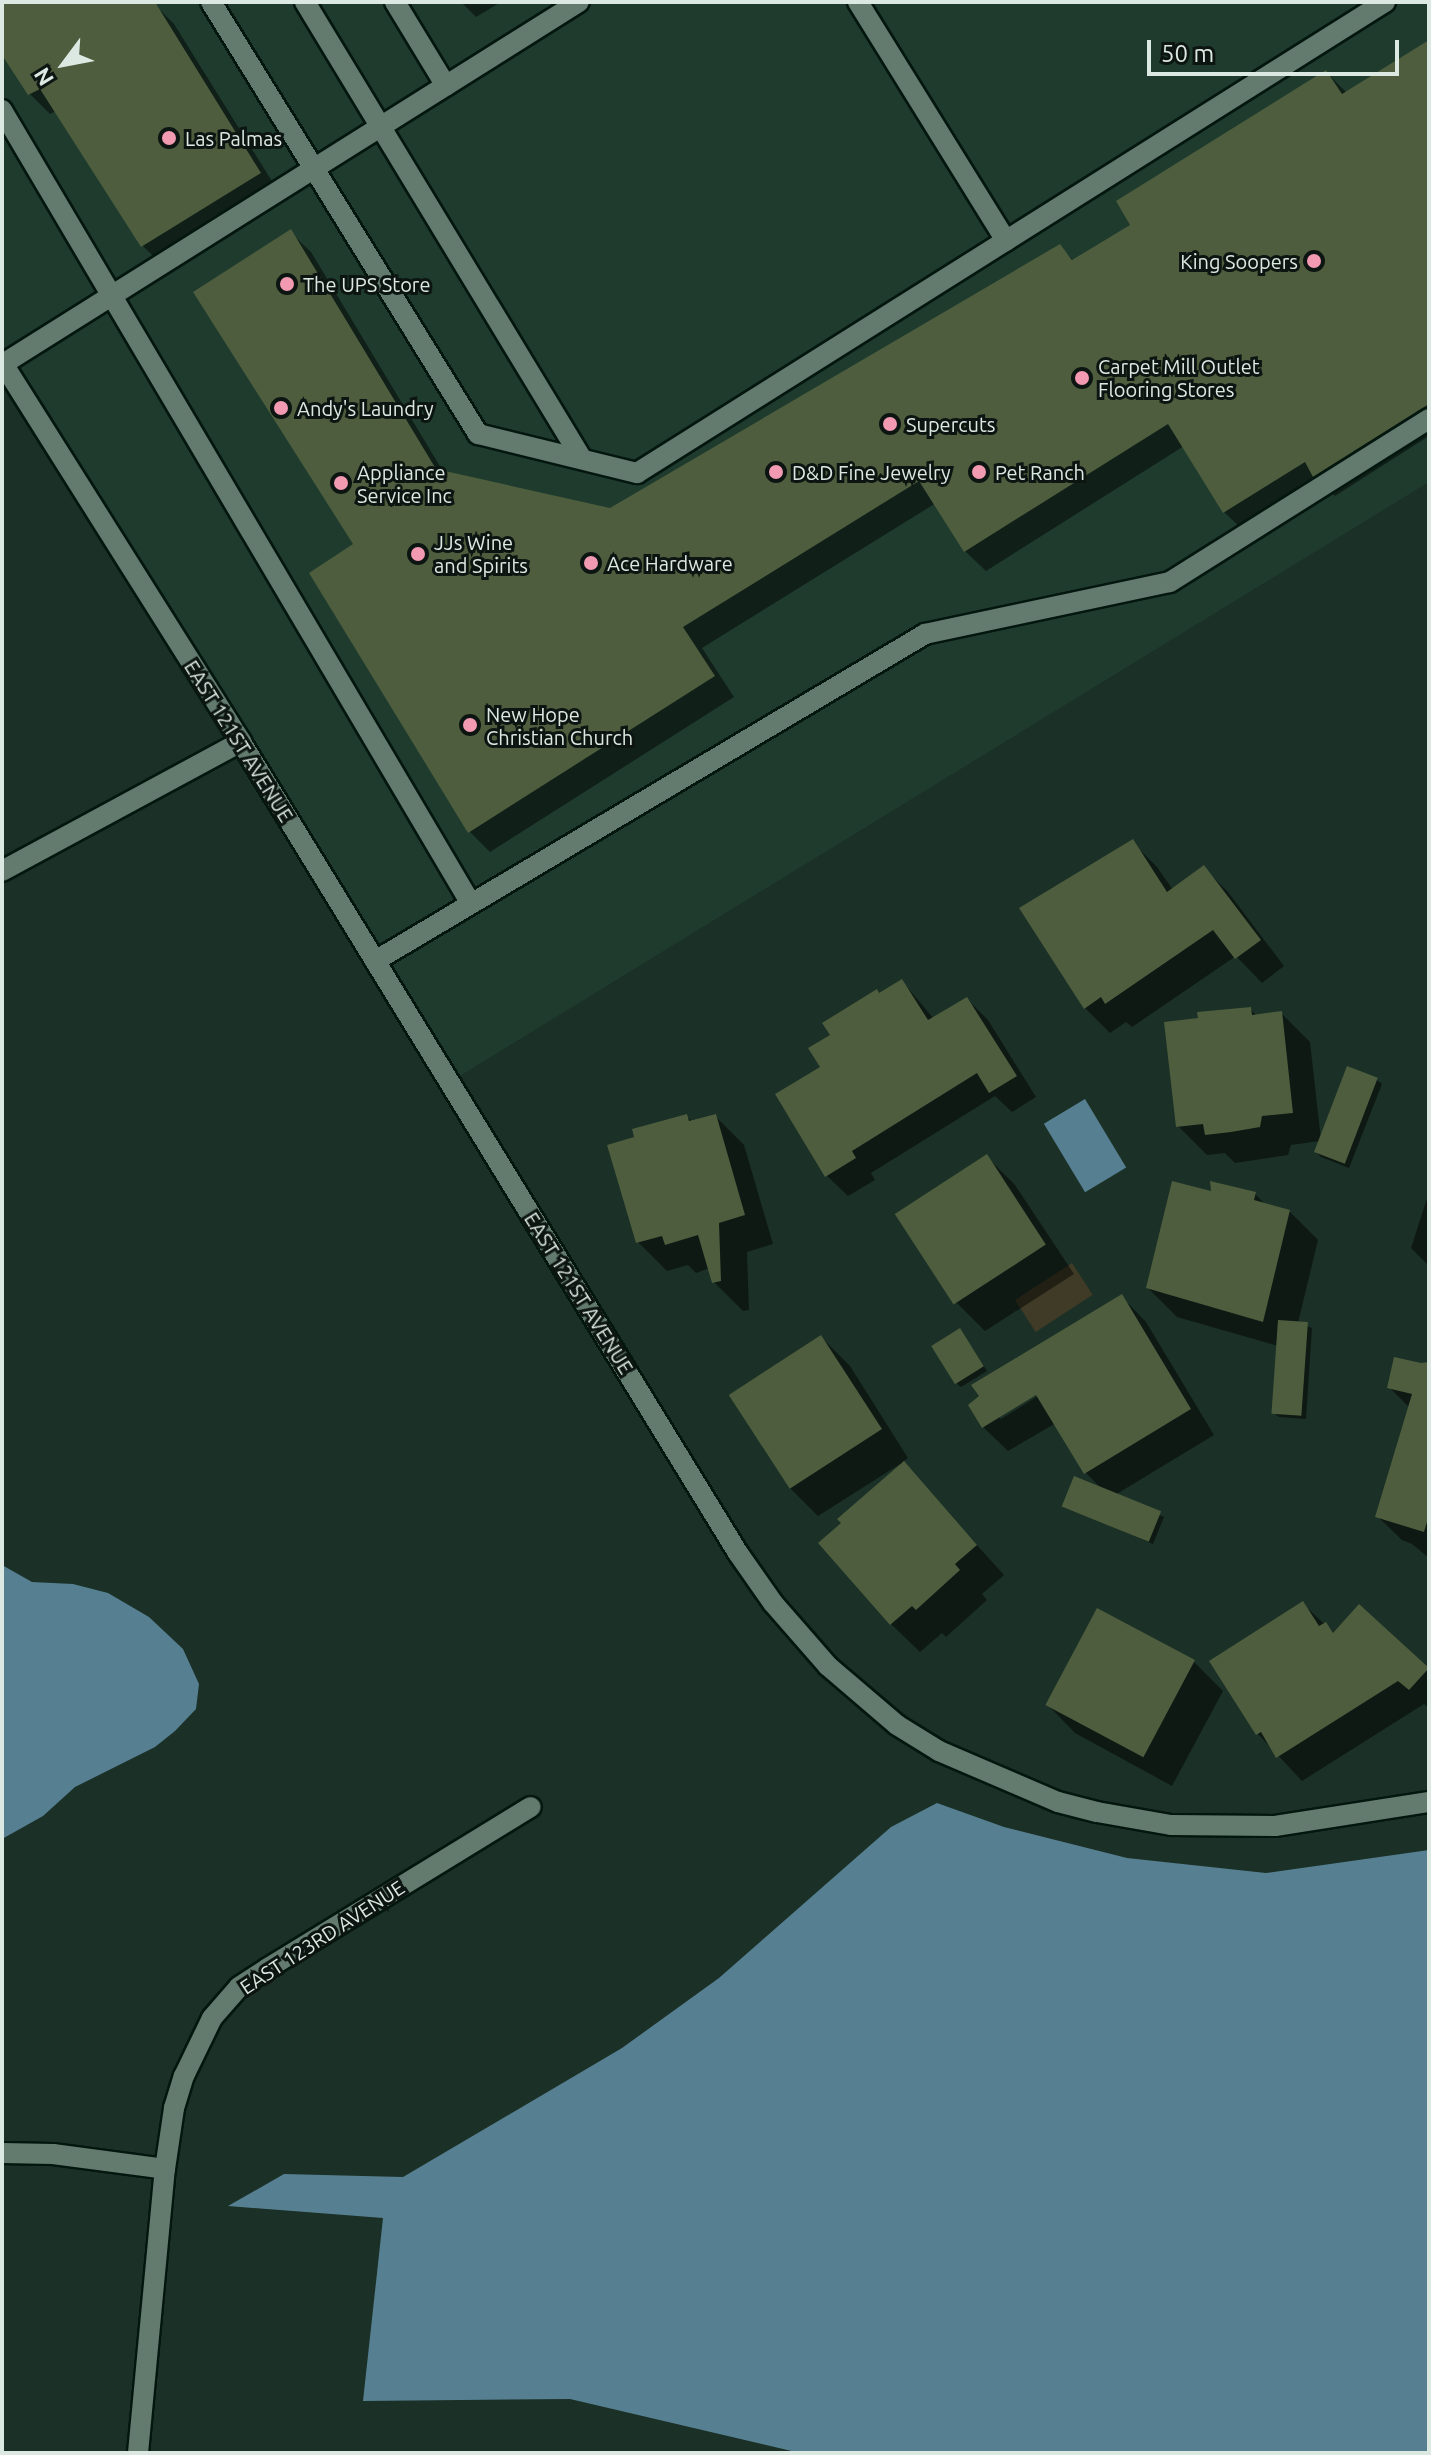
<!DOCTYPE html>
<html>
<head>
<meta charset="utf-8">
<style>
	body { margin:0 }
	#map { position:relative; width:1431px; height:2455px; overflow:hidden; background:#1b3026; font-family:Ubuntu,sans-serif }
	div>[style] { position:absolute }
	.built>* { inset:0; background:#1e3b2e }
	.green>* { inset:0; background:#403b26; transform-origin:0 0 }
	.water>* { inset:0; background:#567f91; transform-origin:0 0 }
	.shadow>* { inset:0; background:#0007 }
	.building>* { inset:0; background:#4d5d3d; transform-origin:0 0 }
	.roads { filter:drop-shadow(2px 0 #04170f) drop-shadow(-2px 0 #04170f) drop-shadow(0 2px #04170f) drop-shadow(0 -2px #04170f) }
	.minor>* { height:20px; margin:-10px; padding:0 10px; transform-origin:10px; border-radius:10px; background:#637b6f }
	.dots>* { width:22px; height:22px; translate:-50% -50%; box-sizing:border-box; border:4px solid #0c1511; border-radius:50% }
	span { translate:-50% -50%; white-space:nowrap; text-align:center; line-height:1.15; -webkit-text-stroke:6px #0c1511; paint-order:stroke }
	.poi-label { font-size:20px; color:#dce9e2 }
	.left { translate:0 -50%; text-align:left }
	.right { translate:-100% -50%; text-align:right }
	.street-label { font-size:20px; color:#dce9e2 }
	.frame { position:absolute; inset:0; border:4px solid #dce9e2; pointer-events:none }
	.north { position:absolute; left:24px; top:24px; width:80px; height:80px; -webkit-text-stroke:6px #0c1511; paint-order:stroke; rotate:238deg; font-size:22px; font-weight:700; line-height:32px; text-align:center; color:#dce9e2 }
	.north::after { content:''; display:block; margin:auto; width:28px; height:36px; background:#dce9e2; clip-path:polygon(50% 0,100% 100%,50% 72%,0 100%) }
	.scale { position:absolute; left:1147px; top:40px; width:252px; height:36px; box-sizing:border-box; border:4px solid #dce9e2; border-top:0; padding-left:10px; font-size:24px; line-height:28px; white-space:nowrap; color:#dce9e2; -webkit-text-stroke:6px #0c1511; paint-order:stroke }
</style>
</head>
<body>
<div id="map">
	<div class="built">
		<div style="clip-path:polygon(2px 2px,1429px 2px,1429px 482px,450px 1082px,2px 362px)"></div>
	</div>
	<div class="green">
		<div style="left:1072px;top:1263px;width:38px;height:68px;rotate:57deg"></div>
	</div>
	<div class="water">
		<div style="left:1085px;top:1099px;width:80px;height:48px;rotate:59deg"></div>
		<div style="clip-path:polygon(2px 1565px,32px 1582px,73px 1584px,108px 1593px,149px 1617px,183px 1649px,199px 1684px,196px 1709px,175px 1731px,155px 1747px,75px 1787px,43px 1816px,2px 1839px)"></div>
		<div style="clip-path:polygon(937px 1803px,1004px 1827px,1127px 1858px,1266px 1873px,1429px 1850px,1429px 2453px,800px 2453px,570px 2399px,363px 2401px,383px 2218px,228px 2206px,284px 2174px,403px 2177px,622px 2048px,719px 1978px,891px 1827px)"></div>
	</div>
	<div class="shadow">
		<div style="clip-path:polygon(2px 2px,154px 4px,174px 24px,280px 194px,163px 266px,143px 246px,56px 111px,50px 114px,30px 94px,2px 52px)"></div>
		<div style="clip-path:polygon(461px 2px,501px 2px,476px 17px)"></div>
		<div style="clip-path:polygon(1429px 42px,1429px 436px,1335px 496px,1323px 484px,1245px 532px,1224px 512px,1184px 446px,986px 571px,965px 551px,936px 503px,702px 648px,734px 697px,490px 852px,470px 832px,355px 545px,290px 232px,311px 252px,444px 473px,610px 510px,1060px 246px,1074px 261px,1133px 226px,1326px 72px,1347px 93px)"></div>
		<div style="clip-path:polygon(1132px 842px,1157px 867px,1173px 890px,1204px 868px,1228px 892px,1284px 966px,1262px 983px,1236px 956px,1132px 1027px,1126px 1022px,1110px 1033px,1085px 1008px)"></div>
		<div style="clip-path:polygon(902px 981px,934px 1019px,967px 999px,988px 1020px,1036px 1097px,1012px 1112px,995px 1096px,871px 1173px,875px 1180px,848px 1196px,827px 1176px,823px 1067px,833px 1035px)"></div>
		<div style="clip-path:polygon(1250px 1009px,1257px 1016px,1281px 1013px,1310px 1042px,1321px 1140px,1377px 1080px,1382px 1084px,1349px 1168px,1321px 1157px,1316px 1152px,1320px 1141px,1291px 1145px,1288px 1155px,1235px 1163px,1225px 1153px,1207px 1155px,1178px 1126px,1201px 1020px)"></div>
		<div style="clip-path:polygon(686px 1116px,693px 1122px,715px 1116px,744px 1145px,773px 1244px,747px 1252px,749px 1310px,743px 1311px,714px 1282px,710px 1268px,696px 1273px,688px 1265px,667px 1271px,638px 1242px,637px 1139px)"></div>
		<div style="clip-path:polygon(986px 1156px,1015px 1185px,1074px 1274px,985px 1331px,956px 1302px)"></div>
		<div style="clip-path:polygon(1429px 1192px,1429px 1266px,1411px 1248px)"></div>
		<div style="clip-path:polygon(1214px 1194px,1255px 1194px,1267px 1206px,1289px 1211px,1318px 1240px,1298px 1323px,1312px 1328px,1306px 1419px,1279px 1417px,1274px 1413px,1278px 1346px,1177px 1317px,1148px 1288px)"></div>
		<div style="clip-path:polygon(evenodd,1122px 1297px,1146px 1322px,1214px 1435px,1115px 1495px,1164px 1517px,1153px 1544px,1065px 1506px,1103px 1490px,1086px 1473px,1056px 1423px,1008px 1451px,983px 1427px,1122px 1297px,1044px 1388px,1046px 1391px,1001px 1419px,998px 1416px,1044px 1388px)"></div>
		<div style="clip-path:polygon(964px 1335px,987px 1371px,961px 1387px,956px 1383px)"></div>
		<div style="clip-path:polygon(821px 1337px,850px 1366px,908px 1458px,902px 1462px,1004px 1575px,982px 1594px,987px 1600px,946px 1637px,942px 1633px,920px 1652px,891px 1624px,900px 1464px,818px 1516px,789px 1487px)"></div>
		<div style="clip-path:polygon(1429px 1367px,1429px 1558px,1412px 1544px,1402px 1540px,1377px 1516px,1410px 1408px,1389px 1387px)"></div>
		<div style="clip-path:polygon(1303px 1604px,1335px 1634px,1359px 1606px,1429px 1669px,1429px 1708px,1424px 1704px,1302px 1781px,1258px 1734px,1212px 1661px)"></div>
		<div style="clip-path:polygon(1194px 1662px,1223px 1691px,1172px 1786px,1075px 1733px,1047px 1704px)"></div>
	</div>
	<div class="building">
		<div style="clip-path:polygon(2px 2px,155px 2px,261px 173px,141px 247px,40px 89px,28px 95px,2px 55px)"></div>
		<div style="clip-path:polygon(1429px 40px,1429px 404px,1313px 477px,1305px 462px,1223px 513px,1168px 424px,964px 552px,919px 481px,683px 627px,715px 676px,468px 833px,309px 573px,353px 544px,193px 292px,291px 229px,436px 469px,610px 508px,1060px 244px,1072px 260px,1130px 225px,1116px 201px,1326px 70px,1342px 94px)"></div>
		<div style="clip-path:polygon(1133px 839px,1167px 892px,1204px 865px,1261px 940px,1235px 959px,1213px 930px,1105px 1004px,1101px 997px,1084px 1009px,1019px 908px)"></div>
		<div style="clip-path:polygon(902px 979px,928px 1020px,967px 997px,1017px 1076px,989px 1093px,977px 1073px,852px 1151px,856px 1158px,825px 1177px,775px 1094px,820px 1067px,808px 1048px,830px 1035px,822px 1023px,877px 989px,879px 993px)"></div>
		<div style="clip-path:polygon(1251px 1007px,1252px 1015px,1282px 1011px,1293px 1113px,1262px 1116px,1260px 1127px,1231px 1132px,1205px 1135px,1203px 1124px,1176px 1127px,1164px 1022px,1198px 1018px,1197px 1012px)"></div>
		<div style="left:1347px;top:1066px;width:33px;height:92px;rotate:21deg"></div>
		<div style="clip-path:polygon(687px 1114px,689px 1121px,716px 1114px,745px 1215px,719px 1223px,721px 1281px,712px 1283px,698px 1235px,665px 1245px,662px 1236px,636px 1243px,607px 1145px,634px 1137px,632px 1129px)"></div>
		<div style="left:987px;top:1154px;width:108px;height:110px;rotate:57deg"></div>
		<div style="clip-path:polygon(1172px 1181px,1211px 1191px,1210px 1181px,1256px 1192px,1254px 1200px,1290px 1210px,1263px 1322px,1146px 1288px)"></div>
		<div style="clip-path:polygon(1122px 1294px,1191px 1409px,1084px 1474px,1036px 1395px,982px 1428px,968px 1405px,979px 1396px,971px 1385px)"></div>
		<div style="left:1278px;top:1320px;width:30px;height:94px;rotate:4deg"></div>
		<div style="left:960px;top:1328px;width:45px;height:34px;rotate:58deg"></div>
		<div style="left:821px;top:1335px;width:112px;height:110px;rotate:57deg"></div>
		<div style="clip-path:polygon(1394px 1357px,1421px 1363px,1429px 1362px,1429px 1515px,1424px 1532px,1375px 1517px,1412px 1394px,1387px 1388px)"></div>
		<div style="clip-path:polygon(904px 1461px,977px 1545px,955px 1564px,960px 1570px,916px 1610px,912px 1606px,890px 1625px,818px 1543px,841px 1523px,837px 1519px)"></div>
		<div style="left:1074px;top:1476px;width:94px;height:33px;rotate:22deg"></div>
		<div style="clip-path:polygon(1303px 1601px,1319px 1626px,1326px 1622px,1333px 1633px,1359px 1604px,1429px 1668px,1409px 1690px,1398px 1681px,1276px 1758px,1261px 1732px,1256px 1735px,1209px 1661px)"></div>
		<div style="left:1097px;top:1608px;width:111px;height:110px;rotate:28deg"></div>
	</div>
	<div class="roads">
		<div class="minor">
			<div style="left:211px;top:2px;width:508px;rotate:58.28deg"></div>
			<div style="left:478px;top:434px;width:164px;rotate:13.8deg"></div>
			<div style="left:637px;top:473px;width:884px;rotate:-32.2deg"></div>
			<div style="left:305px;top:2px;width:534px;rotate:58.78deg"></div>
			<div style="left:395px;top:2px;width:98px;rotate:58.7deg"></div>
			<div style="left:858px;top:2px;width:281px;rotate:58.2deg"></div>
			<div style="left:2px;top:110px;width:920px;rotate:59.42deg"></div>
			<div style="left:2px;top:362px;width:449px;rotate:57.8deg"></div>
			<div style="left:241px;top:742px;width:951px;rotate:58.5deg"></div>
			<div style="left:738px;top:1553px;width:61px;rotate:55deg"></div>
			<div style="left:773px;top:1603px;width:84px;rotate:48.9deg"></div>
			<div style="left:828px;top:1666px;width:91px;rotate:40.5deg"></div>
			<div style="left:897px;top:1725px;width:49px;rotate:31.8deg"></div>
			<div style="left:939px;top:1751px;width:129px;rotate:23.2deg"></div>
			<div style="left:1058px;top:1802px;width:40px;rotate:14.4deg"></div>
			<div style="left:1097px;top:1812px;width:75px;rotate:10deg"></div>
			<div style="left:1171px;top:1825px;width:104px;rotate:0.6deg"></div>
			<div style="left:1275px;top:1826px;width:156px;rotate:-8.9deg"></div>
			<div style="left:3px;top:364px;width:680px;rotate:-32.15deg"></div>
			<div style="left:2px;top:871px;width:272px;rotate:-28.4deg"></div>
			<div style="left:375px;top:961px;width:640px;rotate:-30.73deg"></div>
			<div style="left:925px;top:634px;width:250px;rotate:-12deg"></div>
			<div style="left:1170px;top:582px;width:306px;rotate:-32.2deg"></div>
			<div style="left:2px;top:2153px;width:51px;rotate:1.1deg"></div>
			<div style="left:53px;top:2154px;width:113px;rotate:7.6deg"></div>
			<div style="left:138px;top:2453px;width:285px;rotate:-84.6deg"></div>
			<div style="left:165px;top:2169px;width:62px;rotate:-81.6deg"></div>
			<div style="left:174px;top:2108px;width:34px;rotate:-73deg"></div>
			<div style="left:184px;top:2076px;width:64px;rotate:-64.2deg"></div>
			<div style="left:212px;top:2018px;width:41px;rotate:-48.9deg"></div>
			<div style="left:239px;top:1987px;width:35px;rotate:-33deg"></div>
			<div style="left:268px;top:1968px;width:308px;rotate:-31.5deg"></div>
		</div>
	</div>
	<div class="dots">
		<div style="left:169px;top:138px;background:#f19ab2"></div>
		<div style="left:1314px;top:261px;background:#f19ab2"></div>
		<div style="left:287px;top:284px;background:#f19ab2"></div>
		<div style="left:1082px;top:378px;background:#f19ab2"></div>
		<div style="left:281px;top:408px;background:#f19ab2"></div>
		<div style="left:890px;top:424px;background:#f19ab2"></div>
		<div style="left:776px;top:472px;background:#f19ab2"></div>
		<div style="left:979px;top:472px;background:#f19ab2"></div>
		<div style="left:341px;top:483px;background:#f19ab2"></div>
		<div style="left:418px;top:554px;background:#f19ab2"></div>
		<div style="left:591px;top:563px;background:#f19ab2"></div>
		<div style="left:470px;top:725px;background:#f19ab2"></div>
	</div>
	<div class="poi-label">
		<span class="left" style="left:185px;top:138px">Las Palmas</span>
		<span class="right" style="left:1298px;top:261px">King Soopers</span>
		<span class="left" style="left:303px;top:284px">The UPS Store</span>
		<span class="left" style="left:1098px;top:378px">Carpet Mill Outlet<br>Flooring Stores</span>
		<span class="left" style="left:297px;top:408px">Andy's Laundry</span>
		<span class="left" style="left:906px;top:424px">Supercuts</span>
		<span class="left" style="left:357px;top:484px">Appliance<br>Service Inc</span>
		<span class="left" style="left:792px;top:472px">D&amp;D Fine Jewelry</span>
		<span class="left" style="left:995px;top:472px">Pet Ranch</span>
		<span class="left" style="left:434px;top:554px">JJs Wine<br>and Spirits</span>
		<span class="left" style="left:607px;top:563px">Ace Hardware</span>
		<span class="left" style="left:486px;top:726px">New Hope<br>Christian Church</span>
	</div>
	<div class="street-label">
		<span style="left:239px;top:741px;rotate:58deg">EAST 121ST AVENUE</span>
		<span style="left:579px;top:1293px;rotate:58deg">EAST 121ST AVENUE</span>
		<span style="left:322px;top:1937px;rotate:-33deg">EAST 123RD AVENUE</span>
	</div>
	<div class="frame"></div>
	<div class="north">N</div>
	<div class="scale">50 m</div>
</div>
</body>
</html>
